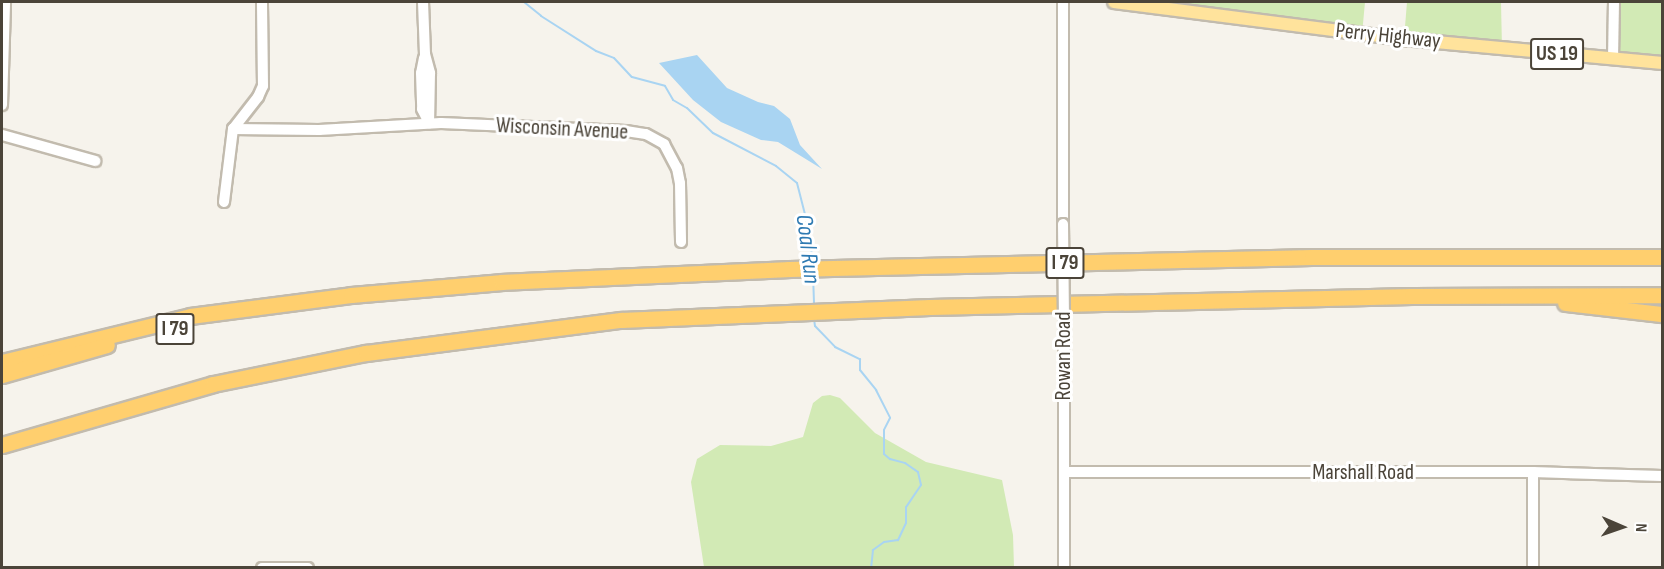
<!DOCTYPE html>
<html>
<head>
<meta charset="utf-8">
<style>
	body { margin:0 }
	#map { position:relative; width:1664px; height:569px; overflow:hidden; background:#f6f3ec; font-family:"Sofia Sans Condensed",sans-serif }
	div>[style] { position:absolute }
	.green>* { inset:0; background:#d2eab5; transform-origin:0 0 }
	.water>* { inset:0; background:#a9d4f2 }
	.stream>* { height:2px; margin:-1px; padding:0 1px; transform-origin:1px; border-radius:1px; background:#a9d4f2 }
	.roads { filter:drop-shadow(2px 0 #c2bbae) drop-shadow(-2px 0 #c2bbae) drop-shadow(0 2px #c2bbae) drop-shadow(0 -2px #c2bbae) }
	.minor>* { height:10px; margin:-5px; padding:0 5px; transform-origin:5px; border-radius:5px; background:#fff }
	.major>* { height:12px; margin:-6px; padding:0 6px; transform-origin:6px; border-radius:6px; background:#ffe39c }
	.highway>* { height:15px; margin:-7.5px; padding:0 7.5px; transform-origin:7.5px; border-radius:7.5px; background:#ffcf6e }
	.bridges { filter:drop-shadow(2px 0 #c2bbae) drop-shadow(-2px 0 #c2bbae) drop-shadow(0 2px #c2bbae) drop-shadow(0 -2px #c2bbae) }
	.minor-bridge>* { height:10px; margin:-5px; padding:0 5px; transform-origin:5px; border-radius:5px; background:#fff }
	span { translate:-50% -50%; white-space:nowrap; text-align:center; line-height:1.15; -webkit-text-stroke:6px #fff; paint-order:stroke }
	.shield-label span { padding:2px 4px; background:#fff; border:2px solid; border-radius:4px; -webkit-text-stroke-width:0 }
	.shield-label { font-size:21px; color:#4b4439; font-weight:700 }
	.street-label { font-size:22px; color:#4b4439 }
	.water-label { font-size:24px; color:#2e7ab2; font-style:italic }
	.frame { position:absolute; inset:0; border:3px solid #4b4439; pointer-events:none }
	.north { position:absolute; left:1592px; top:497px; width:60px; height:60px; -webkit-text-stroke:4px #fff; paint-order:stroke; rotate:92deg; font-size:16px; font-weight:700; line-height:24px; text-align:center; color:#4b4439 }
	.north::after { content:''; display:block; margin:auto; width:21px; height:27px; background:#4b4439; clip-path:polygon(50% 0,100% 100%,50% 72%,0 100%) }
</style>
</head>
<body>
<div id="map">
	<div class="green">
		<div style="clip-path:polygon(1114px 2px,1365px 2px,1362px 34px)"></div>
		<div style="clip-path:polygon(1407px 2px,1501px 2px,1502px 49px,1404px 39px)"></div>
		<div style="left:1614px;top:2px;width:48px;height:57px"></div>
		<div style="clip-path:polygon(830px 395px,840px 398px,875px 433px,926px 462px,1002px 480px,1013px 535px,1014px 567px,704px 567px,691px 482px,697px 459px,720px 445px,771px 446px,803px 437px,813px 403px,822px 396px)"></div>
	</div>
	<div class="water">
		<div style="clip-path:polygon(697px 55px,727px 88px,758px 102px,774px 106px,790px 119px,800px 145px,822px 169px,778px 142px,761px 140px,721px 122px,693px 100px,659px 63px)"></div>
	</div>
	<div class="stream">
		<div style="left:524px;top:2px;width:22px;rotate:39deg"></div>
		<div style="left:541px;top:16px;width:65px;rotate:32.5deg"></div>
		<div style="left:596px;top:51px;width:19px;rotate:21deg"></div>
		<div style="left:614px;top:58px;width:26px;rotate:47deg"></div>
		<div style="left:632px;top:77px;width:34px;rotate:15deg"></div>
		<div style="left:665px;top:86px;width:16px;rotate:60deg"></div>
		<div style="left:673px;top:100px;width:16px;rotate:30deg"></div>
		<div style="left:687px;top:108px;width:36px;rotate:44deg"></div>
		<div style="left:713px;top:133px;width:71px;rotate:27.6deg"></div>
		<div style="left:776px;top:166px;width:27px;rotate:39deg"></div>
		<div style="left:797px;top:183px;width:57px;rotate:75.7deg"></div>
		<div style="left:811px;top:238px;width:24px;rotate:88deg"></div>
		<div style="left:813px;top:274px;width:33px;rotate:88deg"></div>
		<div style="left:814px;top:319px;width:7px;rotate:82deg"></div>
		<div style="left:815px;top:326px;width:29px;rotate:46deg"></div>
		<div style="left:835px;top:347px;width:28px;rotate:26deg"></div>
		<div style="left:860px;top:359px;width:11px;rotate:90deg"></div>
		<div style="left:860px;top:370px;width:26px;rotate:51deg"></div>
		<div style="left:876px;top:390px;width:31px;rotate:63deg"></div>
		<div style="left:890px;top:418px;width:13px;rotate:117deg"></div>
		<div style="left:884px;top:430px;width:24px;rotate:90deg"></div>
		<div style="left:884px;top:454px;width:8px;rotate:40deg"></div>
		<div style="left:890px;top:459px;width:16px;rotate:15deg"></div>
		<div style="left:905px;top:463px;width:16px;rotate:35deg"></div>
		<div style="left:918px;top:472px;width:13px;rotate:77deg"></div>
		<div style="left:921px;top:485px;width:27px;rotate:124deg"></div>
		<div style="left:906px;top:507px;width:16px;rotate:90deg"></div>
		<div style="left:906px;top:523px;width:19px;rotate:115deg"></div>
		<div style="left:898px;top:540px;width:14px;rotate:172deg"></div>
		<div style="left:884px;top:542px;width:14px;rotate:144deg"></div>
		<div style="left:873px;top:550px;width:18px;rotate:96deg"></div>
	</div>
	<div class="roads">
		<div class="minor">
			<div style="left:423px;top:2px;width:52px;rotate:87.8deg"></div>
			<div style="left:425px;top:54px;width:20px;rotate:75deg"></div>
			<div style="left:430px;top:73px;width:50px;rotate:91.1deg"></div>
			<div style="left:1063px;top:2px;width:222px;rotate:90deg"></div>
			<div style="left:424px;top:58px;width:15px;rotate:101deg"></div>
			<div style="left:421px;top:73px;width:36px;rotate:88deg"></div>
			<div style="left:422px;top:109px;width:16px;rotate:63deg"></div>
			<div style="left:1613px;top:59px;width:57px;rotate:-89deg"></div>
			<div style="left:2px;top:105px;width:103px;rotate:-88.3deg"></div>
			<div style="left:233px;top:129px;width:86px;rotate:0.7deg"></div>
			<div style="left:319px;top:130px;width:122px;rotate:-3.3deg"></div>
			<div style="left:441px;top:123px;width:185px;rotate:2.5deg"></div>
			<div style="left:626px;top:131px;width:20px;rotate:9deg"></div>
			<div style="left:646px;top:134px;width:21px;rotate:29deg"></div>
			<div style="left:664px;top:144px;width:27px;rotate:62deg"></div>
			<div style="left:677px;top:168px;width:15px;rotate:79deg"></div>
			<div style="left:680px;top:183px;width:59px;rotate:89deg"></div>
			<div style="left:2px;top:135px;width:97px;rotate:15.6deg"></div>
			<div style="left:224px;top:202px;width:74px;rotate:-83deg"></div>
			<div style="left:233px;top:129px;width:41px;rotate:-52deg"></div>
			<div style="left:258px;top:97px;width:12px;rotate:-66deg"></div>
			<div style="left:263px;top:86px;width:84px;rotate:-90.7deg"></div>
			<div style="left:1064px;top:317px;width:251px;rotate:90deg"></div>
			<div style="left:1064px;top:472px;width:469px"></div>
			<div style="left:1533px;top:472px;width:129px;rotate:1.8deg"></div>
			<div style="left:262px;top:568px;width:46px"></div>
			<div style="left:1533px;top:568px;width:96px;rotate:-90deg"></div>
		</div>
		<div class="major">
			<div style="left:1114px;top:2px;width:292px;rotate:7.3deg"></div>
			<div style="left:1404px;top:39px;width:259px;rotate:5.3deg"></div>
		</div>
		<div class="highway">
			<div style="left:1565px;top:303px;width:98px;rotate:6.5deg"></div>
			<div style="left:2px;top:362px;width:194px;rotate:-13.7deg"></div>
			<div style="left:190px;top:316px;width:162px;rotate:-7.4deg"></div>
			<div style="left:351px;top:295px;width:152px;rotate:-4.9deg"></div>
			<div style="left:502px;top:282px;width:287px;rotate:-2.6deg"></div>
			<div style="left:789px;top:269px;width:523px;rotate:-1.31deg"></div>
			<div style="left:1312px;top:257px;width:350px"></div>
			<div style="left:2px;top:375px;width:109px;rotate:-15.9deg"></div>
			<div style="left:2px;top:445px;width:220px;rotate:-16.1deg"></div>
			<div style="left:213px;top:384px;width:156px;rotate:-11.5deg"></div>
			<div style="left:366px;top:353px;width:257px;rotate:-7.4deg"></div>
			<div style="left:621px;top:320px;width:309px;rotate:-2.4deg"></div>
			<div style="left:930px;top:307px;width:482px;rotate:-1.3deg"></div>
			<div style="left:1412px;top:296px;width:250px;rotate:-0.2deg"></div>
		</div>
	</div>
	<div class="bridges">
		<div class="minor-bridge">
			<div style="left:1063px;top:224px;width:93px;rotate:89.4deg"></div>
		</div>
	</div>
	<div class="shield-label">
		<span style="left:1557px;top:54px">US 19</span>
		<span style="left:1065px;top:263px">I 79</span>
		<span style="left:175px;top:329px">I 79</span>
	</div>
	<div class="street-label">
		<span style="left:1388px;top:36px;rotate:6deg">Perry Highway</span>
		<span style="left:562px;top:129px;rotate:3deg">Wisconsin Avenue</span>
		<span style="left:1064px;top:356px;rotate:-90deg">Rowan Road</span>
		<span style="left:1363px;top:473px">Marshall Road</span>
	</div>
	<div class="water-label">
		<span style="left:808px;top:249px;rotate:83deg">Coal Run</span>
	</div>
	<div class="frame"></div>
	<div class="north">N</div>
</div>
</body>
</html>
